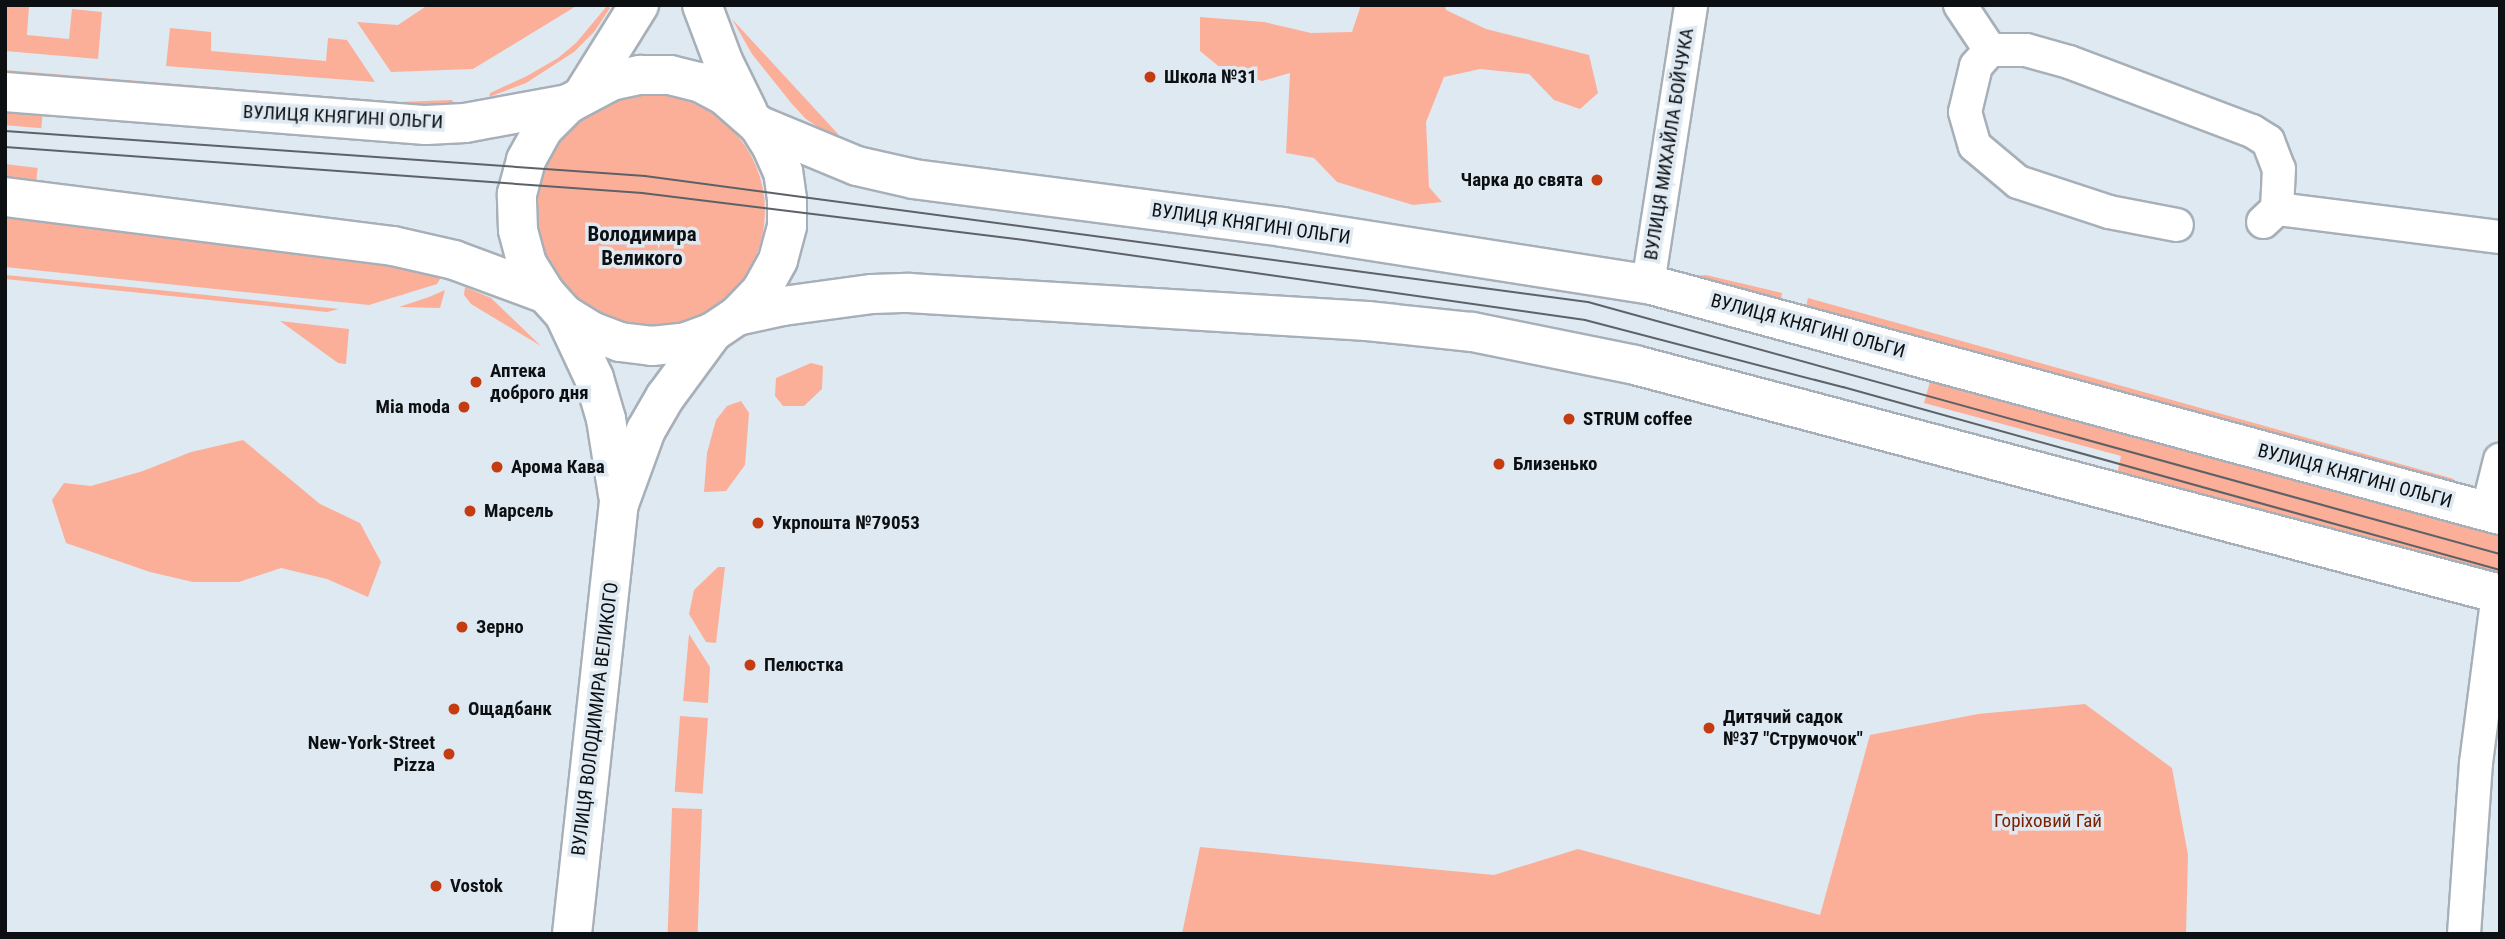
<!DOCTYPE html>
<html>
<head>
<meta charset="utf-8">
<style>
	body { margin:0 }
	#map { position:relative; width:2505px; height:939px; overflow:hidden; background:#dfe9f2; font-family:"Roboto Condensed",sans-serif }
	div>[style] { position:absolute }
	.green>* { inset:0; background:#fbaf99; transform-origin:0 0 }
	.round { border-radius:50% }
	.roads { filter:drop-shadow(2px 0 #a7b0b8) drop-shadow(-2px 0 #a7b0b8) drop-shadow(0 2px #a7b0b8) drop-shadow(0 -2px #a7b0b8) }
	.minor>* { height:32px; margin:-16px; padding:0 16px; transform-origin:16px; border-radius:16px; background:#fff }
	.secondary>* { height:38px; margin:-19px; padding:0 19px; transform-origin:19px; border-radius:19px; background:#fff }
	.tram>* { height:2px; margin:-1px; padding:0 1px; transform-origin:1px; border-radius:1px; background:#5c6267 }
	.dots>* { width:19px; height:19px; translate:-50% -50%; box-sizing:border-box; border:4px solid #dfe9f2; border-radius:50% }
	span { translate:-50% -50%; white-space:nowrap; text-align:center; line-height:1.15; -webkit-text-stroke:7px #dfe9f2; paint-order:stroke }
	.poi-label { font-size:19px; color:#0d1013; font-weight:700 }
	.left { translate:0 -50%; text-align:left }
	.right { translate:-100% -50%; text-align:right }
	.street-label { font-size:19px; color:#0d1013 }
	.park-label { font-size:19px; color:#7d2103 }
	.neighbourhood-label { font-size:21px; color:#0d1013; font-weight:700 }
	.frame { position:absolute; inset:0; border:7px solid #0d1013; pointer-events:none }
</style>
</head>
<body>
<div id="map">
	<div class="green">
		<div style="clip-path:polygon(5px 5px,29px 6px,27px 35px,69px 39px,72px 9px,102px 12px,98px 59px,5px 51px)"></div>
		<div style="clip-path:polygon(428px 5px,578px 5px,473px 69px,391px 72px,357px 22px,398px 25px)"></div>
		<div style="clip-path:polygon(1361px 5px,1445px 5px,1446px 10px,1486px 29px,1589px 55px,1598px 93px,1580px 109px,1554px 100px,1529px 74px,1480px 69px,1444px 77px,1426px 122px,1429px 187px,1442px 202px,1413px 205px,1337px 182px,1314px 158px,1286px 153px,1290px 73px,1262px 81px,1222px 69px,1200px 51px,1200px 17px,1264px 22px,1311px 33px,1352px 32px)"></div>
		<div style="clip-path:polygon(607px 6px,610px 8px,594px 32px,574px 52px,526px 83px,489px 97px,490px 93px,527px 76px,558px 58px,576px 43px)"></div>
		<div style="clip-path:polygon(732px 19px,838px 134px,836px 139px,806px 119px,792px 104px,752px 54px)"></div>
		<div style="clip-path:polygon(170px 28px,211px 32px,211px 51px,326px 61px,328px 38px,347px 40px,375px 82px,166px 66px)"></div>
		<div style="clip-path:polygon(5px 70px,399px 102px,452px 100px,454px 103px,417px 107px,5px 74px)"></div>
		<div class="round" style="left:531px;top:94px;width:234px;height:234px"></div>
		<div style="left:5px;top:108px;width:38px;height:17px;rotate:5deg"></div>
		<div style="left:5px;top:164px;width:33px;height:17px;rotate:7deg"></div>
		<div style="clip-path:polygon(5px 214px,376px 262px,439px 273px,440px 279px,437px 284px,369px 305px,5px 267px)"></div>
		<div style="clip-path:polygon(5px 275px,130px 287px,339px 309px,327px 312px,5px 279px)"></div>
		<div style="clip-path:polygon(1706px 275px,1782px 293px,1780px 305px,1713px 289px,1693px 276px)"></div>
		<div style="clip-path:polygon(465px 287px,491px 298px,541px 346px,471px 304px,464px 295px)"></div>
		<div style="clip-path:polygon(445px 290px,440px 308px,399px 307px,429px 297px)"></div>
		<div style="clip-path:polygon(1808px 298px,2454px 479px,2449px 488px,1805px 311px)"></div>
		<div style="clip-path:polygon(280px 321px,349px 329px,346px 364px,338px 363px)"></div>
		<div style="clip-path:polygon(811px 363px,823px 366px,822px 389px,804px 406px,783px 406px,775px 396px,776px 378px)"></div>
		<div style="clip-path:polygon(1931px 378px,2500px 534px,2500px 583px,2116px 479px,2121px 456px,1924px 403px)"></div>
		<div style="clip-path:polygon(741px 401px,749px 413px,745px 465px,726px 491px,704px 492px,707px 453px,716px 420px,727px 406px)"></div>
		<div style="clip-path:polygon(243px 440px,320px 504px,360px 523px,381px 562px,368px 597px,327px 579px,281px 568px,239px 582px,193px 582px,150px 572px,66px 543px,52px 500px,64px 483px,91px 486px,143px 471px,191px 452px)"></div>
		<div style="clip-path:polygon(718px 567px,725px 567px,716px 643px,706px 642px,689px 614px,694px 590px)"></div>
		<div style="clip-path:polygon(689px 634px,710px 667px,708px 703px,683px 701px)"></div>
		<div style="clip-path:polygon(2085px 704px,2172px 768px,2188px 855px,2186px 934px,1182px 934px,1200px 847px,1494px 875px,1578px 849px,1820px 915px,1870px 735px,1978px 714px)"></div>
		<div style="left:680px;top:716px;width:28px;height:76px;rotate:4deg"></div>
		<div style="left:672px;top:808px;width:30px;height:126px;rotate:2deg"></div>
	</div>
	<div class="roads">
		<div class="minor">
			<div style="left:1960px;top:5px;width:54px;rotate:56.3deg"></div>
			<div style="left:1990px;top:50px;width:21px;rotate:131deg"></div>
			<div style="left:1976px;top:66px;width:47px;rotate:103.4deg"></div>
			<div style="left:1965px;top:112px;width:35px;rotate:74deg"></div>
			<div style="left:1975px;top:146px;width:56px;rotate:39.9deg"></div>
			<div style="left:2018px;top:182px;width:96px;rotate:18.2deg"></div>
			<div style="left:2109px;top:212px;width:69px;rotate:10.8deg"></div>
			<div style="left:1990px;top:50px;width:36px"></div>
			<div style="left:2026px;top:50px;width:45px;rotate:15.6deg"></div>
			<div style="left:2069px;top:62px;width:196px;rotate:20.7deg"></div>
			<div style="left:2252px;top:131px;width:19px;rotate:32deg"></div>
			<div style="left:2268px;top:141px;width:30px;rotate:69deg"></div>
			<div style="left:2279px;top:169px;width:40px;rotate:92.9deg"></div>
			<div style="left:2277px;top:209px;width:19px;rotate:137deg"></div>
			<div style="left:2277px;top:209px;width:225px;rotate:7.2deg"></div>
			<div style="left:1648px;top:284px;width:282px;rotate:-81.2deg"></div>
			<div style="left:2487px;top:512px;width:54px;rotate:-76deg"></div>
			<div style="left:2464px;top:934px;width:171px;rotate:-86deg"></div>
			<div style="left:2476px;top:763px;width:171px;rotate:-82.6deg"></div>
		</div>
		<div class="secondary">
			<div style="left:702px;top:5px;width:60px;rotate:69.4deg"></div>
			<div style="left:723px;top:61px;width:57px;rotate:63.9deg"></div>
			<div style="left:5px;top:92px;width:422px;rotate:4.5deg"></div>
			<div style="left:426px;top:125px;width:39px;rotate:-3deg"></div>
			<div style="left:465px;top:123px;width:105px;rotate:-10.5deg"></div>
			<div style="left:568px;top:104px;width:49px;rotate:-28.1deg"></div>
			<div style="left:611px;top:81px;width:30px;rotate:-12deg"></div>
			<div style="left:640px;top:75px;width:30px"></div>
			<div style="left:670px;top:75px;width:30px;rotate:14deg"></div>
			<div style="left:699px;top:82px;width:30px;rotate:28deg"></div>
			<div style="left:725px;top:96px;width:44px;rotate:41.3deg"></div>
			<div style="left:758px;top:125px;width:107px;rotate:22.5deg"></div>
			<div style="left:857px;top:166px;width:58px;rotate:12.8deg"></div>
			<div style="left:914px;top:179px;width:371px;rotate:7.4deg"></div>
			<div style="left:1282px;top:227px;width:370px;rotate:8.9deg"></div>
			<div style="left:1648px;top:284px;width:883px;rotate:15.17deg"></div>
			<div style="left:584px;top:93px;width:104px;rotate:-58deg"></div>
			<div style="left:5px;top:197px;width:391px;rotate:7.2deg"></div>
			<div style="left:393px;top:246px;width:63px;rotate:12.9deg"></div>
			<div style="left:454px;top:260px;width:98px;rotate:20.3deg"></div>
			<div style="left:546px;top:294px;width:27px;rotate:48deg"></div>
			<div style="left:564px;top:314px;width:32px;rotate:32deg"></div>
			<div style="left:591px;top:331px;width:31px;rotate:21deg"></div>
			<div style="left:620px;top:342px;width:32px;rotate:7deg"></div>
			<div style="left:652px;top:346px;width:31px;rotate:-6deg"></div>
			<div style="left:683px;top:343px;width:32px;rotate:-20deg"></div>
			<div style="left:713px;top:332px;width:29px;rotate:-34deg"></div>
			<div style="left:737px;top:316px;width:47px;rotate:-12.3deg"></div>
			<div style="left:783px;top:306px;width:90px;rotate:-7.7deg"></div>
			<div style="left:872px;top:294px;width:37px;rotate:-2deg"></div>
			<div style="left:909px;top:293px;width:459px;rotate:3.5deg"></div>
			<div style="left:1367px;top:321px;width:106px;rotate:6deg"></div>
			<div style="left:1472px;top:332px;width:166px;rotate:11.4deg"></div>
			<div style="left:1635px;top:365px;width:895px;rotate:14.83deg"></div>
			<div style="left:546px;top:294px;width:36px;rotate:-122deg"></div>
			<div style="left:527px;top:264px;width:35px;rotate:-105deg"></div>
			<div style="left:518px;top:230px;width:36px;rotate:-92deg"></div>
			<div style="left:517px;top:194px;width:35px;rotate:-75deg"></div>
			<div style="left:526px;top:160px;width:35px;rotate:-61deg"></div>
			<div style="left:543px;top:129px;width:35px;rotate:-45deg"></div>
			<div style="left:564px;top:314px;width:71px;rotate:64.9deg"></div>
			<div style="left:594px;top:378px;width:43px;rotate:73.7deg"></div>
			<div style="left:606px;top:419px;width:77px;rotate:81deg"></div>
			<div style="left:737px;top:316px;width:35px;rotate:-46deg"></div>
			<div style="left:761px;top:291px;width:35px;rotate:-61deg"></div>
			<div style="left:778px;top:260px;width:35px;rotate:-75deg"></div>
			<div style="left:787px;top:226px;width:27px;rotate:-90deg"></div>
			<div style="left:787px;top:199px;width:27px;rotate:-98deg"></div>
			<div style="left:783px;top:172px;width:27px;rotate:-114deg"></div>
			<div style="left:772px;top:147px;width:26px;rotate:-122deg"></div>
			<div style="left:572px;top:934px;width:433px;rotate:-83.8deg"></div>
			<div style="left:619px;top:504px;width:79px;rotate:-70deg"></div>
			<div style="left:646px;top:430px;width:39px;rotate:-60deg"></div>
			<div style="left:666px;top:396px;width:79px;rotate:-53.7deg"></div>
		</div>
	</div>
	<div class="tram">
		<div style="left:5px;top:131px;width:642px;rotate:4.02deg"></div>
		<div style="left:645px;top:176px;width:951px;rotate:7.61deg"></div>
		<div style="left:1588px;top:302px;width:946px;rotate:15.45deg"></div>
		<div style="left:5px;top:147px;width:639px;rotate:4.13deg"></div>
		<div style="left:642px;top:193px;width:385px;rotate:7deg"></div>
		<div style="left:1024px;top:240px;width:567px;rotate:8.12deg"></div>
		<div style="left:1585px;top:320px;width:267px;rotate:14.6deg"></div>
		<div style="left:1843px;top:387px;width:682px;rotate:15.56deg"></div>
	</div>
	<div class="dots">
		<div style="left:1150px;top:77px;background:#c53c10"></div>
		<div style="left:1597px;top:180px;background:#c53c10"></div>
		<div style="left:476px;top:382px;background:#c53c10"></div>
		<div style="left:464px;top:407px;background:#c53c10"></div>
		<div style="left:1569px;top:419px;background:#c53c10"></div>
		<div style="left:1499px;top:464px;background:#c53c10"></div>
		<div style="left:497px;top:467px;background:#c53c10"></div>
		<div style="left:470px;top:511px;background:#c53c10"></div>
		<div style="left:758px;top:523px;background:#c53c10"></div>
		<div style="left:462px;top:627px;background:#c53c10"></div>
		<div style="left:750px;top:665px;background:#c53c10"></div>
		<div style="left:454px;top:709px;background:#c53c10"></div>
		<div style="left:1709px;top:728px;background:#c53c10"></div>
		<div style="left:449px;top:754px;background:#c53c10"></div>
		<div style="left:436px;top:886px;background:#c53c10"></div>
	</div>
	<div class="poi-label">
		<span class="left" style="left:1164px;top:77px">Школа №31</span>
		<span class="right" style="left:1583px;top:180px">Чарка до свята</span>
		<span class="left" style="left:490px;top:382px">Аптека<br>доброго дня</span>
		<span class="right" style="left:450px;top:407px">Mia moda</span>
		<span class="left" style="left:1583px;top:419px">STRUM coffee</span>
		<span class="left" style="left:1513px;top:464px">Близенько</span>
		<span class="left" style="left:511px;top:467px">Арома Кава</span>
		<span class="left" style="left:484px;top:511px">Марсель</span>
		<span class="left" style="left:772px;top:523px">Укрпошта №79053</span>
		<span class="left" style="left:476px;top:627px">Зерно</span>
		<span class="left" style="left:764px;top:665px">Пелюстка</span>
		<span class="left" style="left:468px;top:709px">Ощадбанк</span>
		<span class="left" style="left:1723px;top:728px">Дитячий садок<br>№37 "Струмочок"</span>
		<span class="right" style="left:435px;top:754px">New-York-Street<br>Pizza</span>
		<span class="left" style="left:450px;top:886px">Vostok</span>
	</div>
	<div class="street-label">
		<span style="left:343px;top:117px;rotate:3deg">ВУЛИЦЯ КНЯГИНІ ОЛЬГИ</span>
		<span style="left:1669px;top:144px;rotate:-81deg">ВУЛИЦЯ МИХАЙЛА БОЙЧУКА</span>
		<span style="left:1251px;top:224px;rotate:8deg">ВУЛИЦЯ КНЯГИНІ ОЛЬГИ</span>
		<span style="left:1808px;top:326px;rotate:15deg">ВУЛИЦЯ КНЯГИНІ ОЛЬГИ</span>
		<span style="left:2355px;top:476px;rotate:15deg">ВУЛИЦЯ КНЯГИНІ ОЛЬГИ</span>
		<span style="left:595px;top:719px;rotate:-83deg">ВУЛИЦЯ ВОЛОДИМИРА ВЕЛИКОГО</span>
	</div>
	<div class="park-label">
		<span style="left:2048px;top:821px">Горіховий Гай</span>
	</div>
	<div class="neighbourhood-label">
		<span style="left:642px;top:246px">Володимира<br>Великого</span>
	</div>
	<div class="frame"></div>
</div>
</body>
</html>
